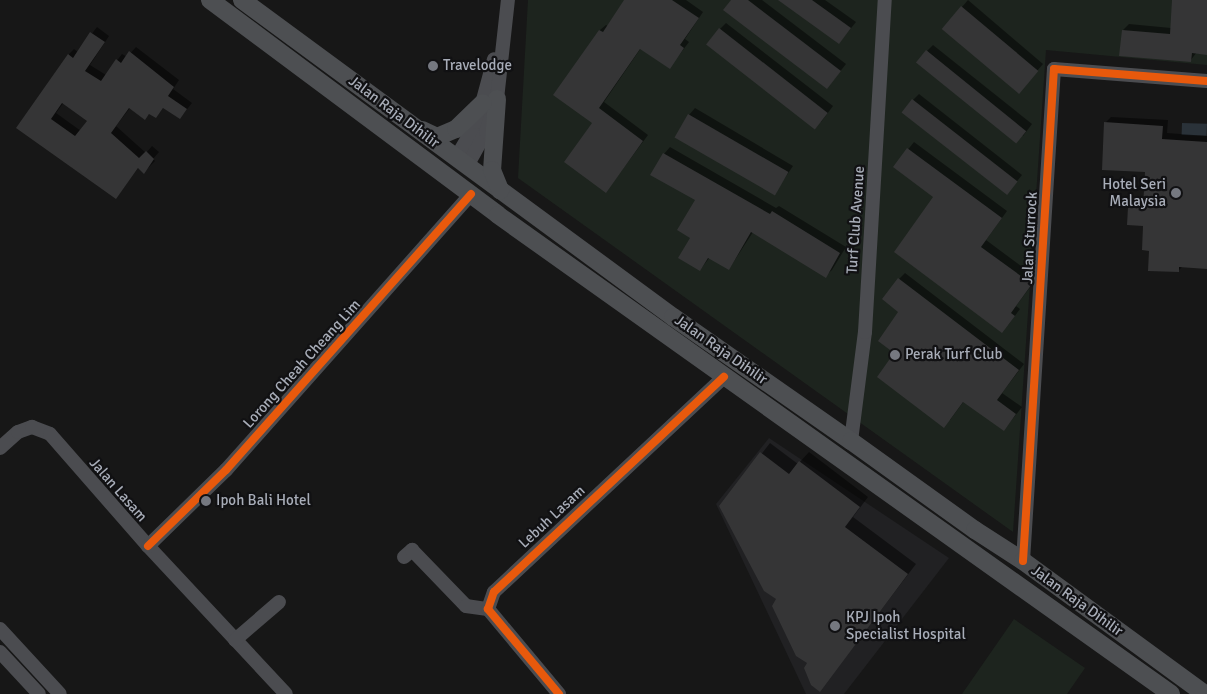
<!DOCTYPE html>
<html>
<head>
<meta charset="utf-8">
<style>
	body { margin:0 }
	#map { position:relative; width:1207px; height:694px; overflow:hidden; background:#171717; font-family:Signika,sans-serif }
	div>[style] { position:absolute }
	.built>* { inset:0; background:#212123 }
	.green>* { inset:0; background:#1d241e }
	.water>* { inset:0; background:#2a3239; transform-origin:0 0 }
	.shadow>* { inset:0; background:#0007 }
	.building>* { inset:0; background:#353536; transform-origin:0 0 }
	.minor>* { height:14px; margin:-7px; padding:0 7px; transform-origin:7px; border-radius:7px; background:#4b4c50 }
	.major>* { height:18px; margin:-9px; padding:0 9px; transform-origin:9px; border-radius:9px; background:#4d4f52 }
	.cycleway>* { height:8px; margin:-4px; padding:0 4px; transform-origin:4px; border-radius:4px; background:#e8590c }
	.dots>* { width:14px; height:14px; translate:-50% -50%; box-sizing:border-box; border:2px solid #111113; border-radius:50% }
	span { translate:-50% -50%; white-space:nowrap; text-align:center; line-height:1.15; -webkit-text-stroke:4.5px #111113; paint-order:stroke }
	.poi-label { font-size:15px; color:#a8adb8 }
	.left { translate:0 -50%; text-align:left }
	.right { translate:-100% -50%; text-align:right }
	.street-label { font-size:15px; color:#a8adb8 }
</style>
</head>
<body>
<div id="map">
	<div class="built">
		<div style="clip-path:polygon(769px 438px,949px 558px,844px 694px,806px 694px,716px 504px)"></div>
	</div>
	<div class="green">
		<div style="clip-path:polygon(528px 0,1207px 0,1207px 65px,1046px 50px,1013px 532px,518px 178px)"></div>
		<div style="clip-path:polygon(1014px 619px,1085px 668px,1067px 694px,962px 694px)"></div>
	</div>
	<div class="water">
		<div style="left:1182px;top:123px;width:25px;height:12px;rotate:2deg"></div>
	</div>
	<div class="shadow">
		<div style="clip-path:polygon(626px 0,686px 0,703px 12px,685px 39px,689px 42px,670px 67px,641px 48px,604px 102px,648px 135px,611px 185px,594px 123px,555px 95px,600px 30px,606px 25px,608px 26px)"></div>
		<div style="clip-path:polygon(732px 0,762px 0,846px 64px,827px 88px)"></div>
		<div style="clip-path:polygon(781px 0,825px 0,856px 22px,839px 43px)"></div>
		<div style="clip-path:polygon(968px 0,1043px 64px,1024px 86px,943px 29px)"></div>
		<div style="clip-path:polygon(1174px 0,1207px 0,1207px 53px,1197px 52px,1190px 61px,1123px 30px,1129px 24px,1171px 28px)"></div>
		<div style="clip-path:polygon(726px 23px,833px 106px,821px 122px,720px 29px)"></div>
		<div style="clip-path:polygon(evenodd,97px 27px,109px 36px,90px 65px,106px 75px,122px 54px,127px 57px,136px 47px,179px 80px,173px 89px,192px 103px,180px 118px,164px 107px,156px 117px,150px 113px,145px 118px,130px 108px,116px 126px,146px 153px,152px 146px,159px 152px,153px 159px,155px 161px,144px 172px,139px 167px,116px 198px,18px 128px,68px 55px,74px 49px,78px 52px,97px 27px,64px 102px,89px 121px,81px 131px,56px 113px,64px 102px)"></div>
		<div style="clip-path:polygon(933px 45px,1032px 124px,1023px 136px,927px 51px)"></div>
		<div style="clip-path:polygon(919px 94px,1022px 175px,1007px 194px,913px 100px)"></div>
		<div style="clip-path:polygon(695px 108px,793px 166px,774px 194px,689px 115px)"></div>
		<div style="clip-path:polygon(1111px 117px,1168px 120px,1167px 133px,1207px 136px,1207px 268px,1183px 266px,1178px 271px,1129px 208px,1136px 202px,1145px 202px,1147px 171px,1105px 123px)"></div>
		<div style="clip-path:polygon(914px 142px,1007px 211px,986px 240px,1037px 278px,1016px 306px,1020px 309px,1008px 325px,935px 196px,894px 167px)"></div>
		<div style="clip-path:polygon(670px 147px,776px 208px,779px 206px,846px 247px,832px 270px,825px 276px,753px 232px,729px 269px,710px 257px,700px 270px,692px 237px,696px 199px,664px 154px)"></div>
		<div style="clip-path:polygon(905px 273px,1024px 364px,1002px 393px,1022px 407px,1004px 430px,964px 401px,950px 420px,896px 353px,900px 311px,899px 279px)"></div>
		<div style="clip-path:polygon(770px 443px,798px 464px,809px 452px,868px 497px,853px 517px,916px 564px,820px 690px,778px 599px,721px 506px)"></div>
	</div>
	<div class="building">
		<div style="clip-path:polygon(624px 0,672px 0,699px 18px,680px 45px,684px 48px,670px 69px,640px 49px,599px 108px,643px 141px,606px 193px,564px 162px,592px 123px,553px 95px,599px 30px,603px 32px)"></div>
		<div style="clip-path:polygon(731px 0,748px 0,841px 71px,827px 89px,723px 10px)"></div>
		<div style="clip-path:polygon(778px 0,812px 0,851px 28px,839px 44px)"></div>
		<div style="clip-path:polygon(1172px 0,1207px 0,1207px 55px,1192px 53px,1191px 62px,1119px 56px,1122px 30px,1170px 34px)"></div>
		<div style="left:961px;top:6px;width:101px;height:30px;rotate:40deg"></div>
		<div style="left:719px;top:28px;width:138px;height:21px;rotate:38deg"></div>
		<div style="clip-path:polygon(evenodd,90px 32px,105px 42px,85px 71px,101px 81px,116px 59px,121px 63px,129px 51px,174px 87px,168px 96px,187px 109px,180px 119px,163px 108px,156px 118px,149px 114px,145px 120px,129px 108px,111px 133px,139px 158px,146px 151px,154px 159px,144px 174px,138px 168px,116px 199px,16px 128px,68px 54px,73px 58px,90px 32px,62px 103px,87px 121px,75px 136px,51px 119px,62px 103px)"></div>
		<div style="left:926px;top:50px;width:129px;height:16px;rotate:39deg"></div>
		<div style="left:912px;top:99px;width:134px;height:17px;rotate:38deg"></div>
		<div style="left:688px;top:114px;width:116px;height:27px;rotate:30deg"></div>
		<div style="clip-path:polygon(1104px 122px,1163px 126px,1162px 139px,1207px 142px,1207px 269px,1179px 267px,1179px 272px,1148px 271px,1149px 251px,1142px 250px,1143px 226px,1127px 225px,1128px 207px,1143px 208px,1145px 172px,1102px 170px)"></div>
		<div style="clip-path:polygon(907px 148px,1002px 218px,981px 247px,1032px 284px,1011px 313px,1015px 316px,1002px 333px,894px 252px,933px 197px,893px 167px)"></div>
		<div style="clip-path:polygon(663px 153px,770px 214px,772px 211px,840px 253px,826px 278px,751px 232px,729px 270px,708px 258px,700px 271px,678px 258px,690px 238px,677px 230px,695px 200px,650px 175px)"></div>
		<div style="clip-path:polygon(898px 278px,1019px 370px,997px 400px,1016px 414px,1004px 431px,963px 402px,944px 428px,877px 377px,894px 353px,878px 341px,898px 312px,882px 299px)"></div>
		<div style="clip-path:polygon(760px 452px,789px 474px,799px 461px,860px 507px,845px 527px,908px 574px,820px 692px,811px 685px,804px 668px,807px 663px,796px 656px,772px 606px,776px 599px,764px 591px,719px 506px)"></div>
	</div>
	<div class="minor">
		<div style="left:456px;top:158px;width:42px;rotate:-59.7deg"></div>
		<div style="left:477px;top:122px;width:65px;rotate:-74.9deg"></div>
		<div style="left:467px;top:166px;width:39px;rotate:-61deg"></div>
		<div style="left:486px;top:132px;width:35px;rotate:-72deg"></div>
		<div style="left:497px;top:99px;width:100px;rotate:-83.7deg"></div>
		<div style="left:851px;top:441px;width:110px;rotate:-82.7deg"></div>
		<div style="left:865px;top:332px;width:333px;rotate:-86.6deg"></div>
		<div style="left:0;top:448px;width:24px;rotate:-42deg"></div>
		<div style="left:18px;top:432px;width:15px;rotate:-20deg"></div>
		<div style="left:32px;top:427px;width:19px;rotate:21deg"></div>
		<div style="left:50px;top:434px;width:149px;rotate:48.8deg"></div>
		<div style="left:148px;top:546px;width:202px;rotate:47deg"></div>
		<div style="left:148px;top:546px;width:109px;rotate:-44.3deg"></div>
		<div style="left:226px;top:470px;width:369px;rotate:-48.4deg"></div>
		<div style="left:404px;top:557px;width:11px;rotate:-41deg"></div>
		<div style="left:412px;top:550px;width:78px;rotate:46deg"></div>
		<div style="left:466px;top:606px;width:22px;rotate:8deg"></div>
		<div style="left:1023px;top:561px;width:493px;rotate:-86.4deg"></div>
		<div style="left:1054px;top:69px;width:153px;rotate:4.5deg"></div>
		<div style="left:0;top:629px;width:88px;rotate:47.3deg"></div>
		<div style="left:235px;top:640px;width:58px;rotate:-40.8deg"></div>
		<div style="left:0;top:652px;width:57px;rotate:47.1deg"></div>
		<div style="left:559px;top:694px;width:111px;rotate:-129.9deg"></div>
		<div style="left:488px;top:609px;width:18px;rotate:-71deg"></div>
		<div style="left:494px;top:592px;width:315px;rotate:-43.1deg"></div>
	</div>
	<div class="major">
		<div style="left:210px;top:0;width:359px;rotate:36.7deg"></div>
		<div style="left:498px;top:215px;width:826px;rotate:35.44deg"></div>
		<div style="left:242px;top:0;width:535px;rotate:36.33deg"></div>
		<div style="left:673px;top:317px;width:217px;rotate:34.9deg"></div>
		<div style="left:851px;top:441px;width:153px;rotate:35.7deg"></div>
		<div style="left:975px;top:530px;width:57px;rotate:32.9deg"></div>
		<div style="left:1023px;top:561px;width:225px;rotate:36.2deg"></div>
		<div style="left:497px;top:99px;width:71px;rotate:94deg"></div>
		<div style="left:492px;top:170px;width:22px;rotate:68deg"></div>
		<div style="left:422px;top:130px;width:17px;rotate:25deg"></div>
		<div style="left:437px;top:137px;width:21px;rotate:-23deg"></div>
		<div style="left:456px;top:129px;width:37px;rotate:-44deg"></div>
	</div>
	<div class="cycleway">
		<div style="left:148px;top:546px;width:109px;rotate:-44.3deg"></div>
		<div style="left:226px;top:470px;width:369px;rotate:-48.4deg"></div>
		<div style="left:1023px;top:561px;width:493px;rotate:-86.4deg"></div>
		<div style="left:1054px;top:69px;width:153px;rotate:4.5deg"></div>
		<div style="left:559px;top:694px;width:111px;rotate:-129.9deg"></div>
		<div style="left:488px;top:609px;width:18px;rotate:-71deg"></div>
		<div style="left:494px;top:592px;width:315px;rotate:-43.1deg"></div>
	</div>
	<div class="dots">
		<div style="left:433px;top:66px;background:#757880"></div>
		<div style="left:1176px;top:193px;background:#757880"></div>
		<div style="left:895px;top:355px;background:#757880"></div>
		<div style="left:206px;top:501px;background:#757880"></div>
		<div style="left:835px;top:626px;background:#757880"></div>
	</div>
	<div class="poi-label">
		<span class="left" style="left:443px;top:66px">Travelodge</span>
		<span class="right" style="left:1166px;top:193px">Hotel Seri<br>Malaysia</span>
		<span class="left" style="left:905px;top:355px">Perak Turf Club</span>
		<span class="left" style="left:216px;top:501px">Ipoh Bali Hotel</span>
		<span class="left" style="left:846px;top:626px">KPJ Ipoh<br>Specialist Hospital</span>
	</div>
	<div class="street-label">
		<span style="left:394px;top:112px;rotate:37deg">Jalan Raja Dihilir</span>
		<span style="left:856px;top:220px;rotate:-86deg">Turf Club Avenue</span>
		<span style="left:1030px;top:238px;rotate:-87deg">Jalan Sturrock</span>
		<span style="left:721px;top:350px;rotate:35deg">Jalan Raja Dihilir</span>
		<span style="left:302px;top:364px;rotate:-48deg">Lorong Cheah Cheang Lim</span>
		<span style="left:118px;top:490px;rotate:49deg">Jalan Lasam</span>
		<span style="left:552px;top:517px;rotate:-43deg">Lebuh Lasam</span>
		<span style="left:1077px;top:601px;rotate:36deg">Jalan Raja Dihilir</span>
	</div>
</div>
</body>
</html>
